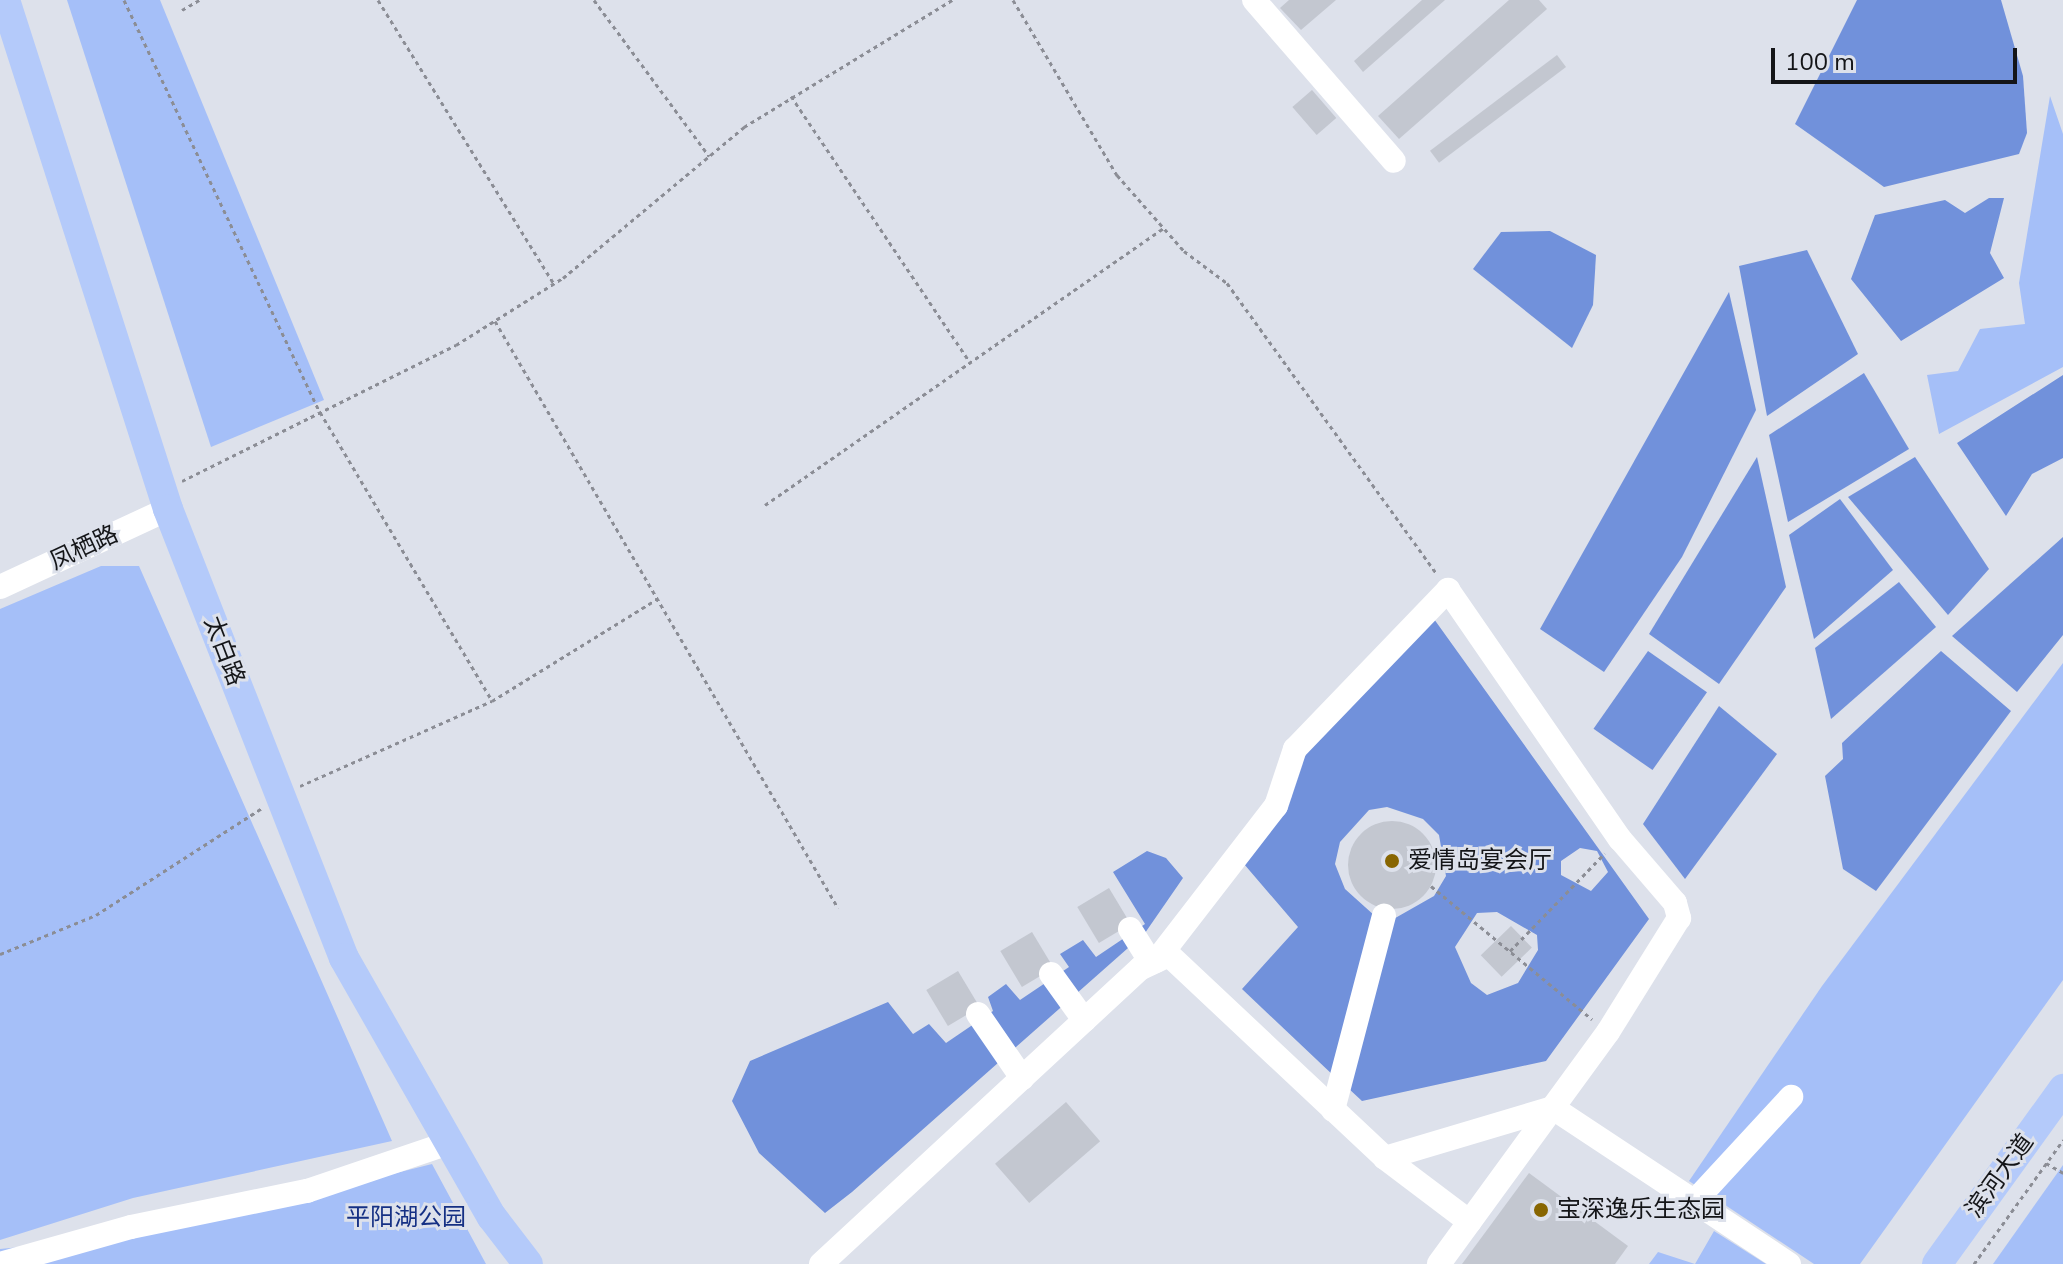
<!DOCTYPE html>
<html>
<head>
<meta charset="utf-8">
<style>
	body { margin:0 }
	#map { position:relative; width:2063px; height:1264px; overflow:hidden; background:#dde1eb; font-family:"Nunito Sans","Noto Sans SC",sans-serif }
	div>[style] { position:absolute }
	.green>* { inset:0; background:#a5bff8 }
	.water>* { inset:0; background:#7191db; transform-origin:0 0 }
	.building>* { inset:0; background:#c3c7d0; transform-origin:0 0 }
	.round { border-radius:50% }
	.path>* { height:3px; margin-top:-1.5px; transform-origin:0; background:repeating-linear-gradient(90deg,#8b8d95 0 4px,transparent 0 8px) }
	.minor>* { height:24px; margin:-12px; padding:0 12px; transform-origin:12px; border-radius:12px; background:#fff }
	.major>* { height:30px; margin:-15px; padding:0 15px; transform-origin:15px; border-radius:15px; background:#b4cafa }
	.dots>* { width:22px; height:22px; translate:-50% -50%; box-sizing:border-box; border:4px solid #dde1eb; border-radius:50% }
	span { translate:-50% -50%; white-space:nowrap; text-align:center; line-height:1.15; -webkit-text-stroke:6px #dde1eb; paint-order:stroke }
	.street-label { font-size:24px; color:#141518 }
	.poi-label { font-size:24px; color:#141518 }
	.left { translate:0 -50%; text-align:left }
	.park-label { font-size:24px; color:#153084 }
	.scale { position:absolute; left:1771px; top:48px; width:246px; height:36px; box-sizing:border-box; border:4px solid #141518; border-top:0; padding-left:10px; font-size:24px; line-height:28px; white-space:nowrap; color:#141518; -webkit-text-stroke:6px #dde1eb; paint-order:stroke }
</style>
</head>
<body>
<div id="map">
	<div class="green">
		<div style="clip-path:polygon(67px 0,160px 0,324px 400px,211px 447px)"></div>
		<div style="clip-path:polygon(2050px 96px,2063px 134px,2063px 367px,1939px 434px,1927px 375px,1958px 371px,1980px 329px,2025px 324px,2019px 283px)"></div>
		<div style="clip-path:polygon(101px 566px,139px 566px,392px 1141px,133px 1198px,0 1240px,0 609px)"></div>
		<div style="clip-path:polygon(2063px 663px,2063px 980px,1860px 1264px,1814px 1264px,1689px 1181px,1822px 986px)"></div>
		<div style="clip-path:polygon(432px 1164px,486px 1264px,0 1264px,0 1249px,153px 1234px)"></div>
		<div style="clip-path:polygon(2063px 1165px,2063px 1264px,1993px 1264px)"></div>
		<div style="clip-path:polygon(1714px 1231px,1766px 1264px,1649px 1264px,1658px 1252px,1695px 1264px)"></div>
	</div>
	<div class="water">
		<div style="clip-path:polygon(1857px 0,2001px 0,2023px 76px,2027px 133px,2019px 154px,1884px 187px,1795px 124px)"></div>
		<div style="clip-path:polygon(1989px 198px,2004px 198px,1990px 253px,2004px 278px,1901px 341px,1851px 279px,1875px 215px,1945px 200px,1965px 213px)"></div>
		<div style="clip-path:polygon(1550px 231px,1596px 255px,1593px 305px,1572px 348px,1473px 269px,1501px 232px)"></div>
		<div style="clip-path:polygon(1807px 250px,1858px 354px,1767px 416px,1739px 266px)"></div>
		<div style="clip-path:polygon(1729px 292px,1756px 410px,1682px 557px,1604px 672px,1540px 629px)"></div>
		<div style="clip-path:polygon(1864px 373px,1909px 449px,1788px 522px,1769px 435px)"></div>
		<div style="clip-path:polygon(2063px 375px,2063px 458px,2032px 474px,2006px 516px,1957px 443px)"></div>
		<div style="clip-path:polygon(1757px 457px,1786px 587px,1719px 684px,1649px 634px)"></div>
		<div style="clip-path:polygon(1915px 457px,1989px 569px,1948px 615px,1848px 497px)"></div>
		<div style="clip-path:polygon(1840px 499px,1893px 570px,1814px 639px,1789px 535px)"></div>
		<div style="clip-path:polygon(2063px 537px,2063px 635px,2017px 692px,1952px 636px)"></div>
		<div style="clip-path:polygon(1899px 582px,1936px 627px,1831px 719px,1815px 648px)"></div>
		<div style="clip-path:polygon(evenodd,1434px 619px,1649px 919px,1546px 1061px,1362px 1101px,1348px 1088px,1390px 921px,1434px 896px,1446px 876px,1439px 835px,1423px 819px,1387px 807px,1369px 810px,1340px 842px,1335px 864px,1345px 889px,1375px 916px,1335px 1077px,1242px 989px,1298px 927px,1244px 864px,1291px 798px,1302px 757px,1434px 619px,1580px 848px,1597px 851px,1608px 872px,1591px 891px,1561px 875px,1561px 861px,1580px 848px,1434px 619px,1497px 912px,1537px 935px,1538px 950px,1518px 983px,1487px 995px,1471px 983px,1455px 947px,1477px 913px,1497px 912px)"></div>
		<div style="left:1648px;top:651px;width:72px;height:95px;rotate:35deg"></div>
		<div style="clip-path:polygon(1941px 651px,2011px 711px,1876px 891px,1843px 869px,1825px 776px,1843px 759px,1842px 743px)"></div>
		<div style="clip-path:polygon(1719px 706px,1777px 754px,1685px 879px,1643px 824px)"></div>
		<div style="clip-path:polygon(1147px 851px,1166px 858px,1183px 878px,1145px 933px,852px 1192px,825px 1213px,759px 1153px,732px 1101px,750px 1061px,888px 1002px,913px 1034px,929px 1024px,946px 1043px,993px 1011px,988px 997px,1006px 984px,1020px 1000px,1069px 967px,1060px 954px,1083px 940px,1096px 957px,1145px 924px,1113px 872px)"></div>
	</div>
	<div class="building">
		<div style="clip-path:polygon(1289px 0,1336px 0,1301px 30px,1280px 8px)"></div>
		<div style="clip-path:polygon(1422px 0,1445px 0,1363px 72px,1354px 61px)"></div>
		<div style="clip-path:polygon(1509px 0,1539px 0,1547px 9px,1399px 139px,1378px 116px)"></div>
		<div style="left:1557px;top:55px;width:15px;height:159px;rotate:53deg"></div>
		<div style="left:1312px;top:90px;width:37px;height:26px;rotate:49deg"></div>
		<div class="round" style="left:1348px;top:821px;width:88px;height:88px"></div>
		<div style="left:1109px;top:888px;width:42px;height:37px;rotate:59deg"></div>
		<div style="left:1511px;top:926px;width:30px;height:42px;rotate:46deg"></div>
		<div style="left:1032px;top:932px;width:42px;height:37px;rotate:59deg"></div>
		<div style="left:958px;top:971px;width:42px;height:37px;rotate:59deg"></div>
		<div style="left:1066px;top:1102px;width:52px;height:94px;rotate:49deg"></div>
		<div style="clip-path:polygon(1529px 1173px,1628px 1246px,1615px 1264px,1462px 1264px)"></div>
	</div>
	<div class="path">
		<div style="left:124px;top:0;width:456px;rotate:64.6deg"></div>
		<div style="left:320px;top:412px;width:336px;rotate:59.2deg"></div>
		<div style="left:378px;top:0;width:334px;rotate:58.2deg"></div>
		<div style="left:594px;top:0;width:194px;rotate:53.6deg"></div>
		<div style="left:1013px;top:0;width:204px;rotate:59.3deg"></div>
		<div style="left:1117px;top:175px;width:101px;rotate:48.6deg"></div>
		<div style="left:1184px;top:251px;width:54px;rotate:36.7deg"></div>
		<div style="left:1227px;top:283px;width:357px;rotate:54.2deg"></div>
		<div style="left:182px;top:10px;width:20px;rotate:-30deg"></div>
		<div style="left:791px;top:96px;width:321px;rotate:56.1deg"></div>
		<div style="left:495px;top:321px;width:680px;rotate:59.7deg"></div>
		<div style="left:182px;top:481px;width:306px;rotate:-26.4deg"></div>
		<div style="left:456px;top:345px;width:126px;rotate:-32.1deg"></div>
		<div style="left:563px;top:278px;width:236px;rotate:-39.8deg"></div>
		<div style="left:744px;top:127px;width:244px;rotate:-31.4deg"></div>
		<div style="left:765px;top:505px;width:485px;rotate:-34.8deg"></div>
		<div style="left:300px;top:786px;width:210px;rotate:-23.9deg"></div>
		<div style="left:492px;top:701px;width:194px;rotate:-31.7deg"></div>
		<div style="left:1431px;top:886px;width:209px;rotate:39.6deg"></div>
		<div style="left:1510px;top:951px;width:136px;rotate:-45.9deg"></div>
		<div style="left:0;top:954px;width:104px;rotate:-22.1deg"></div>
		<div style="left:96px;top:915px;width:197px;rotate:-32.8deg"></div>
		<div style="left:2046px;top:1163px;width:20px;rotate:30deg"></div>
		<div style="left:1974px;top:1264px;width:153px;rotate:-54.3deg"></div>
	</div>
	<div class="minor">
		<div style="left:1254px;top:0;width:213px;rotate:49deg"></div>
		<div style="left:0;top:587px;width:185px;rotate:-24.9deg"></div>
		<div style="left:1130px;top:929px;width:40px;rotate:58deg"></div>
		<div style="left:1156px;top:961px;width:196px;rotate:-52.3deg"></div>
		<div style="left:1276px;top:806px;width:60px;rotate:-71.6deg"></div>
		<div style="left:1295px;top:749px;width:221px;rotate:-46.1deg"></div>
		<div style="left:1448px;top:590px;width:303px;rotate:55.4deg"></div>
		<div style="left:1620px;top:839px;width:84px;rotate:49.3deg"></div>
		<div style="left:1675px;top:903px;width:16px;rotate:75deg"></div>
		<div style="left:1679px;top:918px;width:134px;rotate:121.9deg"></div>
		<div style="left:1608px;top:1032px;width:287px;rotate:126.1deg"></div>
		<div style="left:1051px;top:974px;width:57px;rotate:54.3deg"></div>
		<div style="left:978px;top:1014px;width:78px;rotate:55.5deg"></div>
		<div style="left:1333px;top:1110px;width:201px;rotate:-75.3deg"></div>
		<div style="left:1385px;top:1158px;width:175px;rotate:-16.6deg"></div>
		<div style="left:1553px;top:1108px;width:283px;rotate:33.5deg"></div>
		<div style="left:1695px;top:1201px;width:142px;rotate:-47.3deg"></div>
		<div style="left:0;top:1264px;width:136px;rotate:-15.8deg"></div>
		<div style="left:131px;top:1227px;width:180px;rotate:-11.6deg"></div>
		<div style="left:307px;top:1191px;width:150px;rotate:-18.7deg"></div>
		<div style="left:821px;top:1264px;width:436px;rotate:-42.8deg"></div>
		<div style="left:1141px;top:968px;width:31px;rotate:-25deg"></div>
		<div style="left:1169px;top:955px;width:296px;rotate:43.2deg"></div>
		<div style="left:1385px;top:1158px;width:106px;rotate:37deg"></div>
	</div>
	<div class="major">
		<div style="left:5px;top:0;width:534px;rotate:72.24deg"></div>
		<div style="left:168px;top:509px;width:482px;rotate:68.6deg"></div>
		<div style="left:344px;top:958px;width:298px;rotate:60.3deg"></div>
		<div style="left:492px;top:1217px;width:59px;rotate:52.5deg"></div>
		<div style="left:1937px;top:1264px;width:216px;rotate:-54.2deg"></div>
	</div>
	<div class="dots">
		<div style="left:1392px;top:861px;background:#886602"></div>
		<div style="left:1541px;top:1210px;background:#886602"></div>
	</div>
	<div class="street-label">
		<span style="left:84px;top:548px;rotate:-25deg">凤栖路</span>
		<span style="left:224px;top:651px;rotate:69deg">太白路</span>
		<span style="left:2000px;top:1176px;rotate:-54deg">滨河大道</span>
	</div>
	<div class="poi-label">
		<span class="left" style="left:1408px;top:861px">爱情岛宴会厅</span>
		<span class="left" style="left:1557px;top:1210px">宝深逸乐生态园</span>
	</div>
	<div class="park-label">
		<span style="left:406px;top:1218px">平阳湖公园</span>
	</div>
	<div class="scale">100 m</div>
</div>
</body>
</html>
